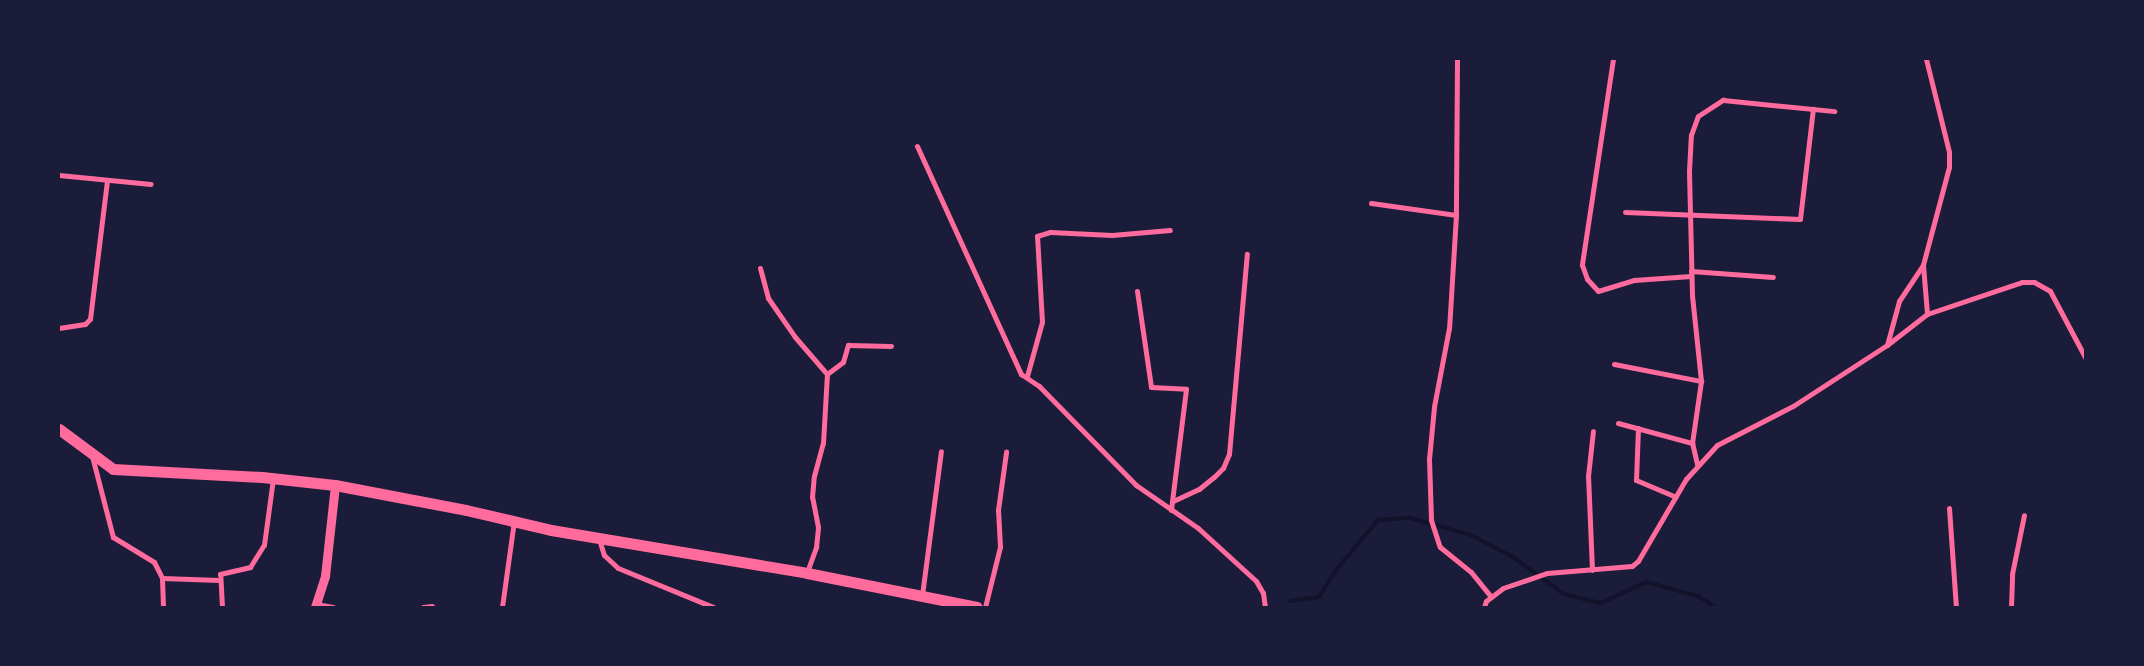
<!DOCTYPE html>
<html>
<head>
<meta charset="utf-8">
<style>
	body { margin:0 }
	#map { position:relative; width:2144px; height:666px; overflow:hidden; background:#1b1b3a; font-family:Commissioner,sans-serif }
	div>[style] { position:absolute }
	.stream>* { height:4px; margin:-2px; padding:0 2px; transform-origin:2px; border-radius:2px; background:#12122b }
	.minor>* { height:5px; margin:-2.5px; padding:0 2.5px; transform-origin:2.5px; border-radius:2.5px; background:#ff6b9d }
	.tertiary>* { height:9px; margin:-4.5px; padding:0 4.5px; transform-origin:4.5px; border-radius:4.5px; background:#ff6b9d }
	.primary>* { height:11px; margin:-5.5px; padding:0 5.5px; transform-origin:5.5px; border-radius:5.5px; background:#ff6b9d }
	span { translate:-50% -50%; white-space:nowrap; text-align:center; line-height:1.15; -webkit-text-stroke:4.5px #1b1b3a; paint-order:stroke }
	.frame { position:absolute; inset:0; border:60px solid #1b1b3a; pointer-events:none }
</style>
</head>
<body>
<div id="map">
	<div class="stream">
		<div style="left:1290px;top:601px;width:29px;rotate:-8deg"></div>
		<div style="left:1319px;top:597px;width:32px;rotate:-58deg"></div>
		<div style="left:1336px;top:570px;width:65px;rotate:-50deg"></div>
		<div style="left:1378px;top:520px;width:32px;rotate:-4deg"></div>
		<div style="left:1410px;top:518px;width:63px;rotate:15.6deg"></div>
		<div style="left:1471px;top:535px;width:47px;rotate:27.6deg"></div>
		<div style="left:1513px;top:557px;width:63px;rotate:36deg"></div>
		<div style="left:1564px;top:594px;width:38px;rotate:14deg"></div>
		<div style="left:1601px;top:603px;width:50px;rotate:-25deg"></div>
		<div style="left:1646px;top:582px;width:54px;rotate:15.1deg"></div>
		<div style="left:1698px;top:596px;width:20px;rotate:33deg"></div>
	</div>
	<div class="minor">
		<div style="left:1457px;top:59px;width:156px;rotate:90.4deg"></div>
		<div style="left:1456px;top:215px;width:113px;rotate:93.5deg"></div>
		<div style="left:1449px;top:328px;width:80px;rotate:100.8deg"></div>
		<div style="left:1434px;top:407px;width:52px;rotate:95.5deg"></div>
		<div style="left:1429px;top:459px;width:61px;rotate:88.1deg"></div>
		<div style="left:1431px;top:520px;width:28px;rotate:72deg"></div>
		<div style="left:1440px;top:547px;width:40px;rotate:39deg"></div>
		<div style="left:1471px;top:572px;width:32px;rotate:51deg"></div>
		<div style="left:1613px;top:59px;width:208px;rotate:98.6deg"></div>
		<div style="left:1582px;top:265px;width:15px;rotate:70deg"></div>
		<div style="left:1587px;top:279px;width:16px;rotate:47deg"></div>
		<div style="left:1598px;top:291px;width:38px;rotate:-17deg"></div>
		<div style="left:1634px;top:280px;width:57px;rotate:-4deg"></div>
		<div style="left:1926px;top:59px;width:96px;rotate:76.1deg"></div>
		<div style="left:1949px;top:152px;width:15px;rotate:90deg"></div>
		<div style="left:1949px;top:167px;width:101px;rotate:104.9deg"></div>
		<div style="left:1923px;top:265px;width:49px;rotate:85.3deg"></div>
		<div style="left:917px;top:146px;width:251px;rotate:65.5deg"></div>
		<div style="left:1021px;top:374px;width:22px;rotate:34deg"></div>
		<div style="left:1039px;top:386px;width:139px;rotate:45.6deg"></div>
		<div style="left:1136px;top:485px;width:75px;rotate:34.7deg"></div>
		<div style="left:1198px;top:528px;width:79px;rotate:42.4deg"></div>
		<div style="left:1256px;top:581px;width:14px;rotate:60deg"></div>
		<div style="left:1263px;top:593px;width:14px;rotate:82deg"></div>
		<div style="left:59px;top:175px;width:92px;rotate:5.6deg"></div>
		<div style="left:1371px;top:203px;width:86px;rotate:8deg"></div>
		<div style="left:1625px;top:212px;width:175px;rotate:2.3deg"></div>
		<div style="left:1800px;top:219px;width:111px;rotate:-83.3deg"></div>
		<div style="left:760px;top:268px;width:31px;rotate:75deg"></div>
		<div style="left:768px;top:298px;width:47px;rotate:55.3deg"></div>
		<div style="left:795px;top:337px;width:49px;rotate:49.1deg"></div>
		<div style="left:1691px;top:271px;width:82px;rotate:4.2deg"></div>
		<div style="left:1137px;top:291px;width:97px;rotate:81.7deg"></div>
		<div style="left:1151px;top:387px;width:35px;rotate:3deg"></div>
		<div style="left:1186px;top:389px;width:122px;rotate:97.1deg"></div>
		<div style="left:59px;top:328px;width:26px;rotate:-9deg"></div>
		<div style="left:85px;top:324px;width:7px;rotate:-45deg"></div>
		<div style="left:90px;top:319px;width:140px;rotate:-83deg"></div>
		<div style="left:1887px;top:345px;width:46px;rotate:-74.7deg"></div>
		<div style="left:1899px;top:301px;width:43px;rotate:-56.3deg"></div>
		<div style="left:1614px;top:364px;width:89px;rotate:11.1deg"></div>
		<div style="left:827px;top:374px;width:20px;rotate:-37deg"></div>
		<div style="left:843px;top:362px;width:18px;rotate:-74deg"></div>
		<div style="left:848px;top:345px;width:43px;rotate:1.3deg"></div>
		<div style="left:1027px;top:376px;width:56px;rotate:-74.5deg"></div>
		<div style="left:1042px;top:322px;width:86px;rotate:-93.3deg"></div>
		<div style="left:1037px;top:236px;width:14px;rotate:-17deg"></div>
		<div style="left:1050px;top:232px;width:62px;rotate:2.8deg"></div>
		<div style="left:1112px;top:235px;width:58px;rotate:-4.9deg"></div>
		<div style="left:1618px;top:423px;width:77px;rotate:15.1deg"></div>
		<div style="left:1638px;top:428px;width:52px;rotate:92.2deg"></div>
		<div style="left:1636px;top:480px;width:43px;rotate:23deg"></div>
		<div style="left:92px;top:456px;width:84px;rotate:75.5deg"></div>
		<div style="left:113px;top:537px;width:48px;rotate:31.4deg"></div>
		<div style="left:154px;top:562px;width:18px;rotate:63deg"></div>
		<div style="left:162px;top:578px;width:29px;rotate:88deg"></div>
		<div style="left:1697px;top:464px;width:22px;rotate:-103deg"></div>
		<div style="left:1692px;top:443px;width:63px;rotate:-81.7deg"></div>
		<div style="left:1701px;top:381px;width:86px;rotate:-96deg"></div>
		<div style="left:1692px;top:295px;width:124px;rotate:-91.4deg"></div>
		<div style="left:1689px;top:171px;width:36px;rotate:-87deg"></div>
		<div style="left:1691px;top:135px;width:20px;rotate:-70deg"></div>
		<div style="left:1698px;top:116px;width:30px;rotate:-33deg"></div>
		<div style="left:1723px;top:100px;width:112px;rotate:5.7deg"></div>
		<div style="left:1173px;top:501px;width:29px;rotate:-25deg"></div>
		<div style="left:1199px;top:489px;width:19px;rotate:-39deg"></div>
		<div style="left:1214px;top:477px;width:13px;rotate:-45deg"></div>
		<div style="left:1223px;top:468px;width:15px;rotate:-67deg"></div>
		<div style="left:1229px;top:454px;width:201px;rotate:-84.9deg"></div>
		<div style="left:1949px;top:508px;width:99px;rotate:86deg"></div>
		<div style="left:599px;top:539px;width:17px;rotate:73deg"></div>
		<div style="left:604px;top:555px;width:19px;rotate:43deg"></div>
		<div style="left:618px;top:568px;width:103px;rotate:22.3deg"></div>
		<div style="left:1592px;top:570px;width:94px;rotate:-92.4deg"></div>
		<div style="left:1588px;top:476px;width:45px;rotate:-83.7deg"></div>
		<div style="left:807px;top:572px;width:27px;rotate:-70deg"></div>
		<div style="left:816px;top:547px;width:20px;rotate:-84deg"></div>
		<div style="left:818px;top:527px;width:31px;rotate:-101deg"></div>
		<div style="left:812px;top:497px;width:21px;rotate:-85deg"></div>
		<div style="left:814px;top:476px;width:34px;rotate:-75deg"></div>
		<div style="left:823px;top:443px;width:69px;rotate:-86.7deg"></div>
		<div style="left:162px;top:578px;width:57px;rotate:2deg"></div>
		<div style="left:922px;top:595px;width:145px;rotate:-82.5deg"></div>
		<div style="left:316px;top:604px;width:17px;rotate:10deg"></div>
		<div style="left:222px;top:607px;width:33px;rotate:-93deg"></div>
		<div style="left:220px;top:574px;width:31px;rotate:-13deg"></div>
		<div style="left:250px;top:567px;width:26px;rotate:-58deg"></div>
		<div style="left:264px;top:545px;width:68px;rotate:-82.3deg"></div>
		<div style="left:423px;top:607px;width:9px;rotate:-6deg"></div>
		<div style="left:502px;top:607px;width:87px;rotate:-82.1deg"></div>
		<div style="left:985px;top:607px;width:62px;rotate:-76deg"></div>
		<div style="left:1000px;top:547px;width:37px;rotate:-93deg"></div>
		<div style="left:998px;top:510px;width:59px;rotate:-82.1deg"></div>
		<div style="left:1484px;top:607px;width:6px;rotate:-72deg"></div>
		<div style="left:1486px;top:601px;width:21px;rotate:-37deg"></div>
		<div style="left:1503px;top:588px;width:46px;rotate:-18.8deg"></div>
		<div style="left:1547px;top:573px;width:85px;rotate:-4.7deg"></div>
		<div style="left:1632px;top:566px;width:8px;rotate:-40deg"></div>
		<div style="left:1638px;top:561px;width:95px;rotate:-59.7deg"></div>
		<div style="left:1686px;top:479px;width:46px;rotate:-47.6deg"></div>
		<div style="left:1717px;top:445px;width:85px;rotate:-27.2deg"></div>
		<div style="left:1793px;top:406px;width:112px;rotate:-33deg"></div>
		<div style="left:1887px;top:345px;width:51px;rotate:-37.8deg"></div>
		<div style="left:1927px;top:314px;width:100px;rotate:-18.6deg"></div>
		<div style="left:2022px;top:282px;width:12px"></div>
		<div style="left:2034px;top:282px;width:18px;rotate:29deg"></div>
		<div style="left:2050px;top:291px;width:75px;rotate:62.1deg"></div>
		<div style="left:2011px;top:607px;width:33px;rotate:-88deg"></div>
		<div style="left:2012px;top:574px;width:60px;rotate:-78.5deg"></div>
	</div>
	<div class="tertiary">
		<div style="left:315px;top:607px;width:33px;rotate:-72deg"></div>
		<div style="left:325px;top:576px;width:92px;rotate:-83.7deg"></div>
	</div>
	<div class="primary">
		<div style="left:59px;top:429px;width:67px;rotate:36.5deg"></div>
		<div style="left:113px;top:469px;width:149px;rotate:3.1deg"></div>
		<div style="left:262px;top:477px;width:73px;rotate:6.3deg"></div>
		<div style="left:335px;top:485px;width:133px;rotate:10.8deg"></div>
		<div style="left:466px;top:510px;width:87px;rotate:13.2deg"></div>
		<div style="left:551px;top:530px;width:260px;rotate:9.5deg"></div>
		<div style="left:807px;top:573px;width:173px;rotate:11.3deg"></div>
	</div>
	<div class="frame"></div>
</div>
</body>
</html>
